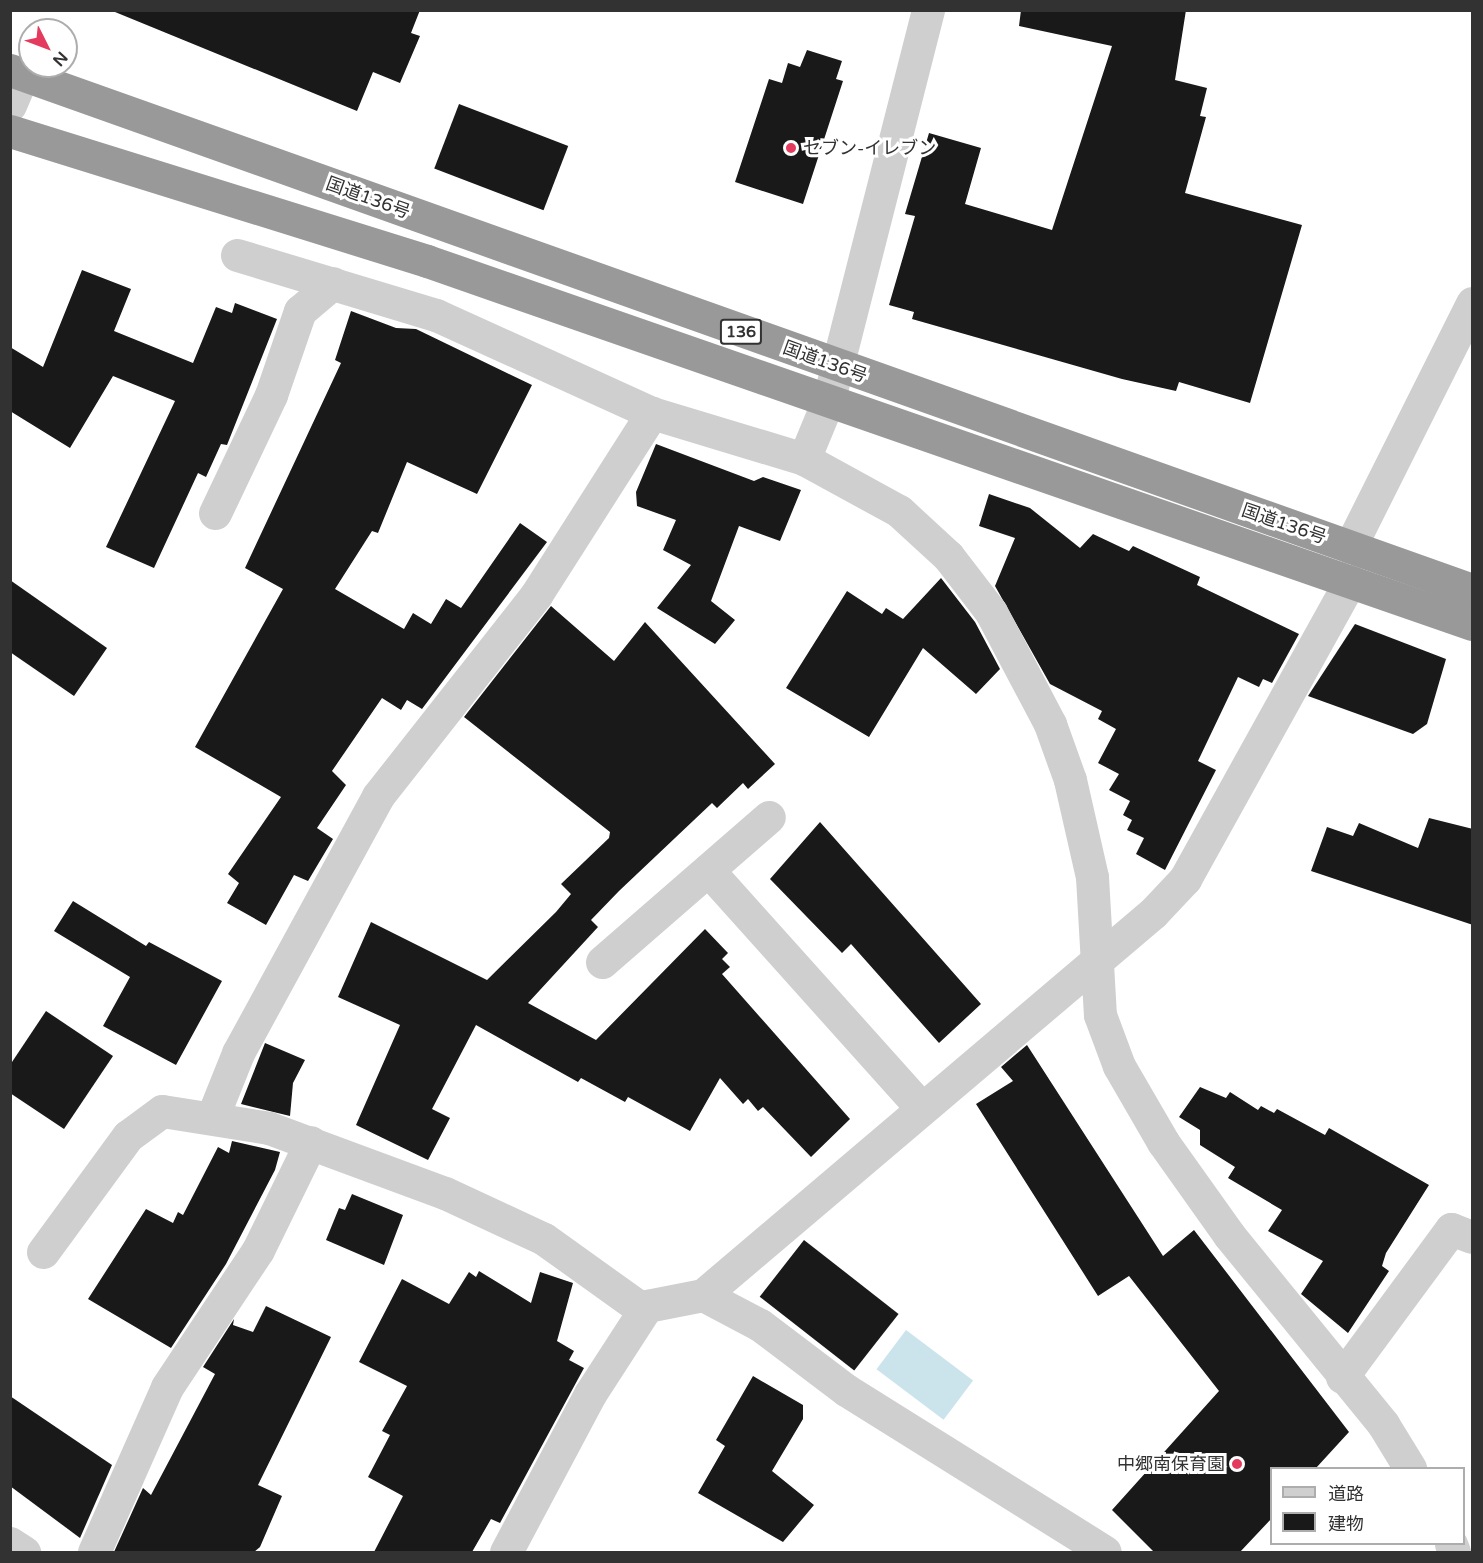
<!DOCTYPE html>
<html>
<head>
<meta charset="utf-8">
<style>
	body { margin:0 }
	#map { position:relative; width:1483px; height:1563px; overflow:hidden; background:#fff; font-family:"Varela Round","Noto Sans JP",sans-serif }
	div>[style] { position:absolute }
	.water>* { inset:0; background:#cbe3eb; transform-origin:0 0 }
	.building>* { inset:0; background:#191919; transform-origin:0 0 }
	.street>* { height:33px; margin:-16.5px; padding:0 16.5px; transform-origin:16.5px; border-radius:16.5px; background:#cfcfcf }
	.highway>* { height:33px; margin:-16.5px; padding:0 16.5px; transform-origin:16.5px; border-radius:16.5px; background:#999 }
	.dots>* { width:16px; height:16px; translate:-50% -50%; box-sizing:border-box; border:3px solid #fff; border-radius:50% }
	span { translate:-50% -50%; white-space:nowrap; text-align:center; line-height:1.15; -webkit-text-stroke:6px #fff; paint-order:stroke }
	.shield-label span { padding:2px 4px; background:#fff; border:2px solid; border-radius:4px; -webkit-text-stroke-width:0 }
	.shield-label { font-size:16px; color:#323232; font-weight:700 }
	.poi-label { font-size:18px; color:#323232 }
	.left { translate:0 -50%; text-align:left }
	.right { translate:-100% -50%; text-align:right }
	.street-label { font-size:18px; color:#323232 }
	.frame { position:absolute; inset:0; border:12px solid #323232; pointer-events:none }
	.legend { position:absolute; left:1270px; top:1467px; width:195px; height:78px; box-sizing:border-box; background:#fff; border:2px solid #adadad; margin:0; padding:8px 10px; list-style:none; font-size:18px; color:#323232 }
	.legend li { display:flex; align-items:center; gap:12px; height:30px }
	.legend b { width:30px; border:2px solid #adadad }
	.north { position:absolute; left:18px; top:18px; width:60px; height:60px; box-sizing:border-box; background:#fff; border:2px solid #adadad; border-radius:50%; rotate:132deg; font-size:16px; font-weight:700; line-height:24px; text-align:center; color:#323232 }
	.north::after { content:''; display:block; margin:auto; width:21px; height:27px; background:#e33a5e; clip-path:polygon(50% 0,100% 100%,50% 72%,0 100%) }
</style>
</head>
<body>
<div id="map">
	<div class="water">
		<div style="left:906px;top:1330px;width:84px;height:49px;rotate:37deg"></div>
	</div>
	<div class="building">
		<div style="clip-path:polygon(420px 10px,411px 33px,420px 36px,400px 83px,373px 72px,357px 111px,115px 12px)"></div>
		<div style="clip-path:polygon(1021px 10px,1186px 10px,1175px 80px,1207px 88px,1200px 116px,1206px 117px,1185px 193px,1302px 225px,1250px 403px,1179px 382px,1176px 391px,1122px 379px,912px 319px,914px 312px,889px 305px,915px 216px,905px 214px,929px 133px,981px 148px,965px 204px,1052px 230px,1112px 46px,1019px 26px)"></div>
		<div style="clip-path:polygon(807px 50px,842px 61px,836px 79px,843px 81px,803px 204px,735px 182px,769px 79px,782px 83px,788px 63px,800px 67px)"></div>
		<div style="left:459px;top:104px;width:117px;height:69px;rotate:21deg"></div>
		<div style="clip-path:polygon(82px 270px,131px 289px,114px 331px,193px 363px,216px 307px,232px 313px,235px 303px,277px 319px,227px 445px,221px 444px,206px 477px,198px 473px,154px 568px,106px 547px,175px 401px,113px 376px,70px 448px,10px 411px,10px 347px,43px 367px)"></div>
		<div style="clip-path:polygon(351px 311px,396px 328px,416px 329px,532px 385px,477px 494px,407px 462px,378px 533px,372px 531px,335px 589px,404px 629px,413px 613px,431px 624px,446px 599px,461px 608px,520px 523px,547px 542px,422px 709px,407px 700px,401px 710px,382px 698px,332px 771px,346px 785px,317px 828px,333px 839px,308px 881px,294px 875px,266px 925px,227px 903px,239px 883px,228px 874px,281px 797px,195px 747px,283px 589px,245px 568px,341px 363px,335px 360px)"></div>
		<div style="clip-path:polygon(656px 444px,754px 481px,763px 477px,801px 490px,780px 541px,739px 526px,711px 601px,735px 620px,715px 644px,657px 608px,691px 565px,663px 550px,676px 520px,637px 506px,636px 492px)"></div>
		<div style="clip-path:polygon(989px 494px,1030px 508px,1080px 548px,1093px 534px,1129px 551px,1133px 546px,1200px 577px,1197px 585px,1299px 634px,1272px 683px,1263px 679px,1259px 687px,1238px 677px,1198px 761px,1216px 770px,1165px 870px,1136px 854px,1144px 838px,1127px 830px,1132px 820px,1123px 815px,1130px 801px,1109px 790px,1119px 774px,1098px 763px,1116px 729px,1098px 719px,1102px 711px,1050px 684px,995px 586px,1015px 538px,979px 526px)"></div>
		<div style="clip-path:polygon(941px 578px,975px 622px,1000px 669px,976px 694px,923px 648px,869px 737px,786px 688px,847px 591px,882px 614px,886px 608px,903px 619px)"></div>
		<div style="clip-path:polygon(10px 580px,107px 648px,74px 696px,10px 652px)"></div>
		<div style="clip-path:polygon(551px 606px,614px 661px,645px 622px,775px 764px,748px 789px,743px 783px,717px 808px,712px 803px,619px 891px,591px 920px,598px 927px,528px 1003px,596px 1040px,705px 929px,728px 953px,722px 959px,730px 967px,722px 974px,850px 1119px,811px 1157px,763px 1107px,758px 1111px,748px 1099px,743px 1104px,720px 1078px,690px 1131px,628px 1097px,625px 1102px,581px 1078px,578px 1082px,476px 1025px,432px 1109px,450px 1118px,428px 1160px,356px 1125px,400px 1025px,338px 997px,371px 922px,487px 980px,556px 912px,571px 894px,561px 884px,609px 838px,610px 832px,464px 717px)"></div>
		<div style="clip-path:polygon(1355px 624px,1446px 659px,1427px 724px,1413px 734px,1308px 696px)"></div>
		<div style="clip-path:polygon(1429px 818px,1473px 829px,1473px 925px,1311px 871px,1327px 827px,1353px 836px,1359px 823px,1418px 848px)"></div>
		<div style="clip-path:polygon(820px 822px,981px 1004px,939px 1043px,851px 944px,842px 953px,770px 879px)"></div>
		<div style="clip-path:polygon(73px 901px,146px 946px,149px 942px,222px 981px,176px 1065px,103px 1026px,130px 977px,54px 931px)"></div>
		<div style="clip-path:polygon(46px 1011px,113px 1056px,64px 1129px,10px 1093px,10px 1065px)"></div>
		<div style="clip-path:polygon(265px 1043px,305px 1060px,293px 1083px,290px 1116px,241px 1104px)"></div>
		<div style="clip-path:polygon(1027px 1045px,1163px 1256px,1194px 1230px,1349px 1432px,1316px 1468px,1272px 1468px,1272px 1518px,1240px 1552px,1154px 1552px,1112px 1510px,1219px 1391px,1129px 1276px,1098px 1296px,976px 1104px,1013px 1081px,1001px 1067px)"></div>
		<div style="clip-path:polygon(1200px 1087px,1226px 1098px,1230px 1092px,1258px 1110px,1261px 1106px,1274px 1113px,1277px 1109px,1325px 1135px,1329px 1128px,1429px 1185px,1386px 1253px,1382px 1266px,1389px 1271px,1348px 1333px,1301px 1294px,1323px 1261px,1268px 1231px,1282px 1210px,1228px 1178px,1235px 1167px,1200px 1145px,1200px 1130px,1179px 1117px)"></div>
		<div style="clip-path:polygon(232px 1141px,280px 1152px,275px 1170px,226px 1264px,171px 1348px,88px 1299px,146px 1209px,173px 1223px,178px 1212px,183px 1215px,218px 1147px,229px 1153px)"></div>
		<div style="clip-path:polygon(352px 1194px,403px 1215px,384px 1265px,326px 1240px,339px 1208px,345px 1210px)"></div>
		<div style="left:804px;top:1240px;width:120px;height:72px;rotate:38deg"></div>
		<div style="clip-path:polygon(479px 1271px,531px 1303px,540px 1272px,573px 1283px,557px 1341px,574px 1351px,569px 1360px,584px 1368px,500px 1523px,491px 1519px,472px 1552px,374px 1552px,403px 1496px,368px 1477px,390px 1435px,382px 1431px,407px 1386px,359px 1362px,402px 1279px,449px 1304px,469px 1272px,476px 1277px)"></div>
		<div style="clip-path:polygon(266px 1306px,331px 1337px,258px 1485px,282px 1496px,260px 1547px,254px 1552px,114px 1552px,143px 1488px,151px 1495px,215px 1374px,203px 1367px,234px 1319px,233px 1325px,253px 1332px)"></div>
		<div style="clip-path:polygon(753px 1376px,803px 1405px,803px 1419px,772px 1471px,814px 1505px,783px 1542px,698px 1493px,725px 1446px,716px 1440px)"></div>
		<div style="clip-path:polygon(10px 1396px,112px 1465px,80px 1538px,10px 1486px)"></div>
	</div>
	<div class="street">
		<div style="left:928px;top:10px;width:404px;rotate:104.3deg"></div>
		<div style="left:828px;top:401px;width:63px;rotate:112.5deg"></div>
		<div style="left:804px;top:459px;width:108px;rotate:28.7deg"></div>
		<div style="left:899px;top:511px;width:67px;rotate:42.6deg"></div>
		<div style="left:948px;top:556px;width:71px;rotate:52.5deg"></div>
		<div style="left:991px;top:612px;width:127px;rotate:62.2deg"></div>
		<div style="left:1050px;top:724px;width:59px;rotate:70.3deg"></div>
		<div style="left:1070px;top:780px;width:99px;rotate:77.2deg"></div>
		<div style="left:1092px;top:877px;width:138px;rotate:86.7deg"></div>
		<div style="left:1100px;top:1015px;width:54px;rotate:69.6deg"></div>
		<div style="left:1119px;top:1066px;width:88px;rotate:59.9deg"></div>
		<div style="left:1163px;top:1142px;width:114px;rotate:54.6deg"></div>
		<div style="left:1229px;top:1235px;width:244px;rotate:50.8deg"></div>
		<div style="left:1383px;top:1424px;width:52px;rotate:58.5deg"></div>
		<div style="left:10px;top:105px;width:34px;rotate:-67deg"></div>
		<div style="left:237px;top:255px;width:208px;rotate:16.8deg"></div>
		<div style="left:436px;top:315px;width:237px;rotate:24.4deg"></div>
		<div style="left:652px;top:413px;width:159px;rotate:16.8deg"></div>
		<div style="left:215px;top:513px;width:131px;rotate:-64.6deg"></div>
		<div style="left:271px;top:395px;width:89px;rotate:-71deg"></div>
		<div style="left:300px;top:311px;width:43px;rotate:-40.3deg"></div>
		<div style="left:1350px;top:547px;width:273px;rotate:-63.4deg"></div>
		<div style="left:708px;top:870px;width:319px;rotate:48.1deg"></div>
		<div style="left:602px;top:962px;width:221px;rotate:-41deg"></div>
		<div style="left:212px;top:1118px;width:70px;rotate:-68.2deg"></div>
		<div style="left:238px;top:1053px;width:293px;rotate:-61.4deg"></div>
		<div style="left:378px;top:796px;width:256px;rotate:-51.8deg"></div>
		<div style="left:536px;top:595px;width:216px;rotate:-57.5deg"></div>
		<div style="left:43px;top:1252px;width:144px;rotate:-53.8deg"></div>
		<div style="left:128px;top:1136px;width:42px;rotate:-36.3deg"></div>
		<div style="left:162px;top:1111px;width:108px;rotate:9deg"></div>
		<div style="left:269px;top:1128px;width:188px;rotate:20.3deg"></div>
		<div style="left:445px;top:1193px;width:109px;rotate:24.9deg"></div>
		<div style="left:544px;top:1239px;width:122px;rotate:35.6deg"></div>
		<div style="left:703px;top:1295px;width:64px;rotate:27.8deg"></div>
		<div style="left:760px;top:1325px;width:108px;rotate:37.1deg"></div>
		<div style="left:846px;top:1390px;width:305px;rotate:32deg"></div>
		<div style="left:1342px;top:1377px;width:184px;rotate:-53.6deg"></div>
		<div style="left:1451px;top:1229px;width:22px;rotate:21deg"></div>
		<div style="left:10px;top:1543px;width:17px;rotate:33deg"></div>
		<div style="left:1451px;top:1544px;width:9px;rotate:69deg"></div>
		<div style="left:94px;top:1552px;width:180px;rotate:-66.1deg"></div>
		<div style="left:167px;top:1387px;width:164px;rotate:-56.4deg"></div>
		<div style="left:258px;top:1250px;width:120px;rotate:-63.9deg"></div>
		<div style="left:506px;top:1552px;width:179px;rotate:-62deg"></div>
		<div style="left:590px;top:1394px;width:105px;rotate:-57.1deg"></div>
		<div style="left:647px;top:1306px;width:57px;rotate:-11.1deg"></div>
		<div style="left:703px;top:1295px;width:590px;rotate:-40.33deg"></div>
		<div style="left:1153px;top:913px;width:47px;rotate:-46.7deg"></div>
		<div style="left:1185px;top:879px;width:341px;rotate:-61deg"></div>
	</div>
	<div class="highway">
		<div style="left:10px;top:70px;width:1552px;rotate:19.58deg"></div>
		<div style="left:10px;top:131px;width:437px;rotate:17.3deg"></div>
		<div style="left:427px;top:261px;width:1106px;rotate:19.16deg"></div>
	</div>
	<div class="dots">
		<div style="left:791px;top:148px;background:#e33a5e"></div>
		<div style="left:1237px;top:1464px;background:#e33a5e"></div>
	</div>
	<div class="shield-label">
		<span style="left:741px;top:332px">136</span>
	</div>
	<div class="poi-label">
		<span class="left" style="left:803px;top:148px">セブン-イレブン</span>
		<span class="right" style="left:1225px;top:1464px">中郷南保育園</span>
	</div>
	<div class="street-label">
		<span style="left:368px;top:198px;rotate:20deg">国道136号</span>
		<span style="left:825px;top:362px;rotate:20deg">国道136号</span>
		<span style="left:1284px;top:524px;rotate:19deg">国道136号</span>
	</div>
	<div class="frame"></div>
	<ul class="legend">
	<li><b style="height:8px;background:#cfcfcf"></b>道路</li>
	<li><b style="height:16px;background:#191919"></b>建物</li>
	</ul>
	<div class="north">N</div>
</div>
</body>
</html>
